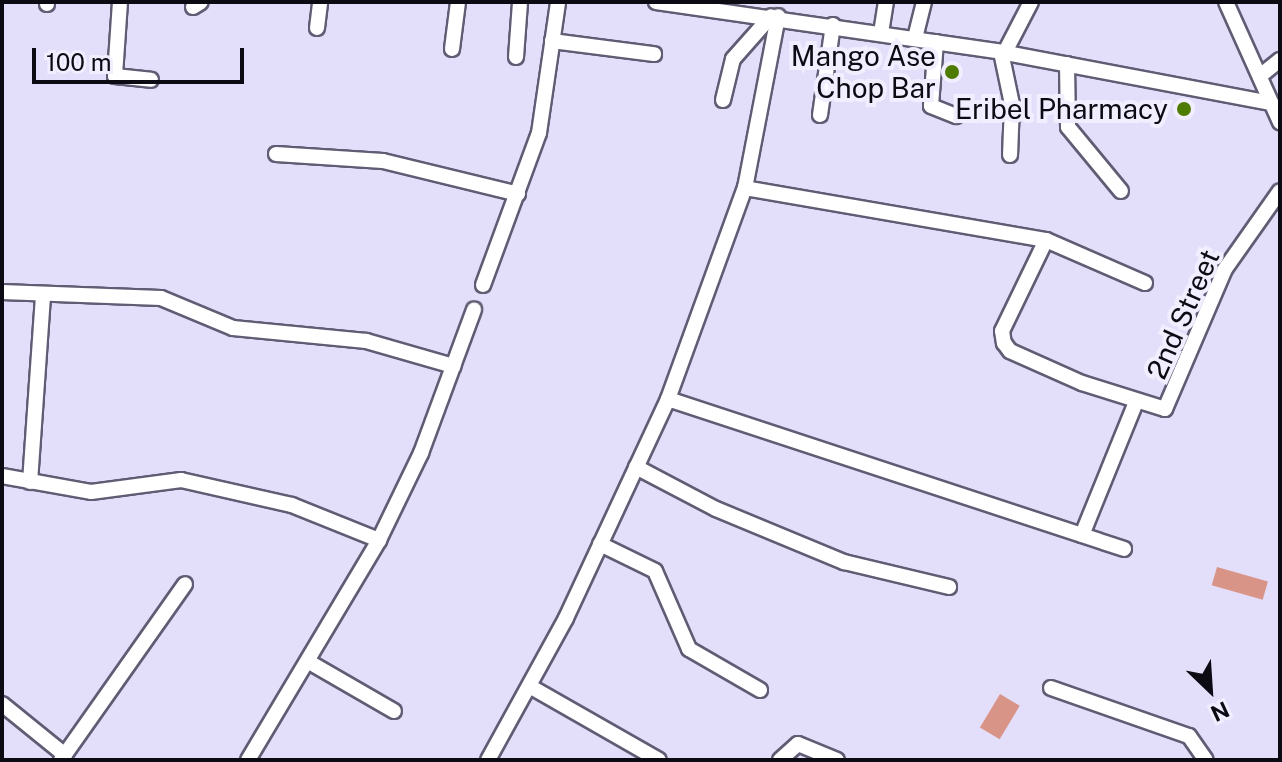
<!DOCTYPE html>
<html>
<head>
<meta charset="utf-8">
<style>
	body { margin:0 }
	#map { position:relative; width:1282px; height:762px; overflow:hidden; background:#e3dffb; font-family:"Public Sans",sans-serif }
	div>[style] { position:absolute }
	.building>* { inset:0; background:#d99488; transform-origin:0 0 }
	.roads { filter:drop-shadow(2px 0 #605c74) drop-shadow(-2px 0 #605c74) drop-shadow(0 2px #605c74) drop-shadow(0 -2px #605c74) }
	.minor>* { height:14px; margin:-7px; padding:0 7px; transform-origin:7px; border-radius:7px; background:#fff }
	.dots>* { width:22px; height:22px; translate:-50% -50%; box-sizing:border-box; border:4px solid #f0eeff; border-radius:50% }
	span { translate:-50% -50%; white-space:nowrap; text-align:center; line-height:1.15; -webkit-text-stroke:8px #f0eeff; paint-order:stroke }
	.poi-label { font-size:28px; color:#0c0a13 }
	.right { translate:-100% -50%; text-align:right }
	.street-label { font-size:28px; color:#0c0a13 }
	.frame { position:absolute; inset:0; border:4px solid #0c0a13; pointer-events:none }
	.north { position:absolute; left:1170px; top:650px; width:80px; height:80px; -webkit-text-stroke:6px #f0eeff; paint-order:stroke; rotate:155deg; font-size:22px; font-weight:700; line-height:32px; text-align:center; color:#0c0a13 }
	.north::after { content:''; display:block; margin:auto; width:28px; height:36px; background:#0c0a13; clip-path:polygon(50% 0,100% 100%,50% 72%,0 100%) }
	.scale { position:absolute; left:32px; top:48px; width:212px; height:36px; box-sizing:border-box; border:4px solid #0c0a13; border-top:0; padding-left:10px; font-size:24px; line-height:28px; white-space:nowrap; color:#0c0a13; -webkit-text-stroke:6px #f0eeff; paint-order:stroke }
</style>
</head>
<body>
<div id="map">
	<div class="building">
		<div style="left:1217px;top:567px;width:53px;height:19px;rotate:16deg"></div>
		<div style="left:1000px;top:694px;width:23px;height:39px;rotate:31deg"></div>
	</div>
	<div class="roads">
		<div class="minor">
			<div style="left:120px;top:2px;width:74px;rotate:93.9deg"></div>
			<div style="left:115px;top:76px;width:36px;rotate:6deg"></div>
			<div style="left:656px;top:2px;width:349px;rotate:8.2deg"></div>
			<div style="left:1001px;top:52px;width:275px;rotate:10.7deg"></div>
			<div style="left:1226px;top:2px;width:132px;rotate:65.8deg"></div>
			<div style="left:47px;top:4px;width:2px;rotate:-90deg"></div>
			<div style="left:193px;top:7px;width:9px;rotate:-32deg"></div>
			<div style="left:317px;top:28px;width:26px;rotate:-83deg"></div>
			<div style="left:881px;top:33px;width:31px;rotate:-81deg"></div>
			<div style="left:915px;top:38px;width:37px;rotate:-76deg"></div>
			<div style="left:552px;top:41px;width:103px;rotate:7.3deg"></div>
			<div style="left:936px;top:42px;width:64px;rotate:94.5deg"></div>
			<div style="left:931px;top:106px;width:27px;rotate:22deg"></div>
			<div style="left:452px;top:49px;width:47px;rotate:-82.7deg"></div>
			<div style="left:1001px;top:52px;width:53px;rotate:78.1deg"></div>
			<div style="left:1012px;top:104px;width:51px;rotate:92.2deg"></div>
			<div style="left:1005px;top:52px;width:56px;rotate:-62.5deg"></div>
			<div style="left:516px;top:57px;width:55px;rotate:-85.8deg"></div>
			<div style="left:1067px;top:64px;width:63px;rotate:89.1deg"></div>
			<div style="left:1068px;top:127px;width:83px;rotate:50.4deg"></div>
			<div style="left:1260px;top:76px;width:26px;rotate:-39deg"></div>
			<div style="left:723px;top:100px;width:42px;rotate:-76.3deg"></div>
			<div style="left:733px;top:59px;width:57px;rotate:-48.5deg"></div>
			<div style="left:820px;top:115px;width:91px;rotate:-81.8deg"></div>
			<div style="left:276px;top:154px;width:107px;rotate:3.7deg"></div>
			<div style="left:383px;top:161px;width:139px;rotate:13.7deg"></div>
			<div style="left:745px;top:188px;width:305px;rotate:9.8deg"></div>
			<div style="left:1046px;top:240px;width:108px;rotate:23.5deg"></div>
			<div style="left:1046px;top:240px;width:101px;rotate:115.8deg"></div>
			<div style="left:1002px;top:331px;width:12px;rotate:81deg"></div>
			<div style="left:1004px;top:343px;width:10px;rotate:53deg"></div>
			<div style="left:1010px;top:351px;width:79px;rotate:24deg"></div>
			<div style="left:1082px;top:383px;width:87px;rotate:17.4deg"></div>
			<div style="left:1165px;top:409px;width:152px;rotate:-66.8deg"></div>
			<div style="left:1225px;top:269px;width:95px;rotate:-54.8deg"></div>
			<div style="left:483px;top:285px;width:162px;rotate:-69.8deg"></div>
			<div style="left:539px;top:133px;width:132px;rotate:-81.7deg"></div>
			<div style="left:2px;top:292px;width:159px;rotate:2.2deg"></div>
			<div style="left:161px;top:298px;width:78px;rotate:22.6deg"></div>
			<div style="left:233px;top:328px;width:134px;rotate:5.6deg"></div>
			<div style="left:366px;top:341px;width:91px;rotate:16deg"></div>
			<div style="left:668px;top:399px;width:480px;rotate:18.2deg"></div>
			<div style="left:636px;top:467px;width:90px;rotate:27.7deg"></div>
			<div style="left:716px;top:509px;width:139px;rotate:22.5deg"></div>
			<div style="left:844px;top:562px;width:108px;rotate:13.4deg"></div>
			<div style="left:2px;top:476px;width:90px;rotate:10.2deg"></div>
			<div style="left:91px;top:492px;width:91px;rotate:-7.6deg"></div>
			<div style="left:181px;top:480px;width:114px;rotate:12.7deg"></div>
			<div style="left:292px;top:505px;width:94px;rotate:21.9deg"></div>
			<div style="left:30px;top:482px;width:188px;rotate:-86deg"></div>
			<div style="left:1082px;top:535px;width:144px;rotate:-67.9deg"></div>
			<div style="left:600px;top:544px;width:61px;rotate:26.1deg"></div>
			<div style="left:655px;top:571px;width:85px;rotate:66.4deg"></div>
			<div style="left:689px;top:649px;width:82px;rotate:30deg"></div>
			<div style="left:309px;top:662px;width:98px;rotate:30deg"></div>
			<div style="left:531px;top:687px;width:147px;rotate:29.7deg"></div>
			<div style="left:1051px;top:688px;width:146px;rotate:19.2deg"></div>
			<div style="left:1189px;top:736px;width:29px;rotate:55deg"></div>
			<div style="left:2px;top:704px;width:81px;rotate:39deg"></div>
			<div style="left:61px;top:760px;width:215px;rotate:-54.8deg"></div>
			<div style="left:248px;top:760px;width:256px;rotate:-59.2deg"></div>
			<div style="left:379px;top:540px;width:97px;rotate:-64.2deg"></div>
			<div style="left:421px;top:453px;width:153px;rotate:-69.7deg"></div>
			<div style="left:488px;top:760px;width:162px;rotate:-61.2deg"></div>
			<div style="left:566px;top:618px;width:242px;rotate:-65deg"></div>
			<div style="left:668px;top:399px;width:225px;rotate:-70deg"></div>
			<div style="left:745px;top:188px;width:175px;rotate:-79.1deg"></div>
			<div style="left:780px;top:760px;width:24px;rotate:-42deg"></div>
			<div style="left:798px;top:744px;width:42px;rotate:22.3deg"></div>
		</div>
	</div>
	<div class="dots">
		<div style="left:952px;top:72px;background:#4f7c00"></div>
		<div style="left:1184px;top:109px;background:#4f7c00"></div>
	</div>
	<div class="poi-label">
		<span class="right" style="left:936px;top:72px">Mango Ase<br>Chop Bar</span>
		<span class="right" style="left:1168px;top:109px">Eribel Pharmacy</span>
	</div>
	<div class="street-label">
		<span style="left:1183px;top:314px;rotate:-66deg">2nd Street</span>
	</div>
	<div class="frame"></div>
	<div class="north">N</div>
	<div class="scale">100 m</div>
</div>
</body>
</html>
